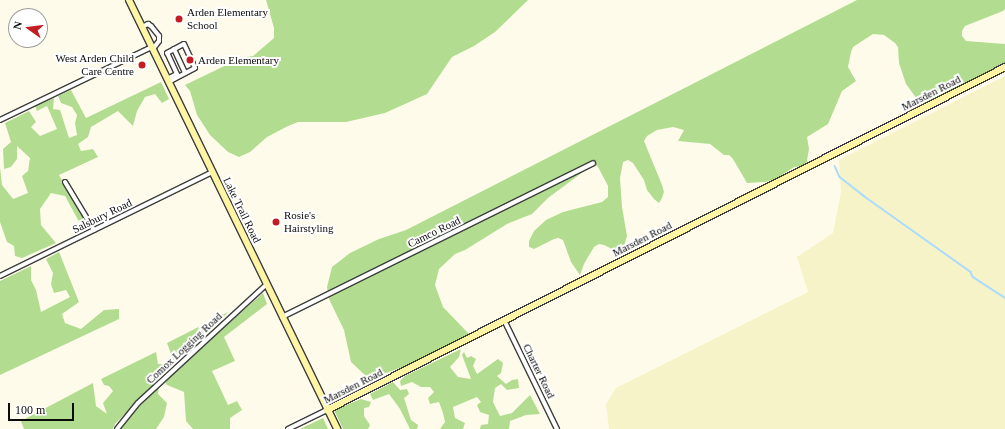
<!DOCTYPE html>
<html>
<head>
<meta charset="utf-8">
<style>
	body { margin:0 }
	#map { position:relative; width:1005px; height:429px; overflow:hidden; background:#fffbea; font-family:Georgia,serif }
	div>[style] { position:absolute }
	.farmland>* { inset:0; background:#f6f3c9 }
	.forest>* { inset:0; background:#b2dd90 }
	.stream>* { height:1.5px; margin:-0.75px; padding:0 0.75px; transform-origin:0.75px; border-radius:0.75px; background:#abdcfa }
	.roads { filter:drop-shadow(1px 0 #3e3e3e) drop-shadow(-1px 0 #3e3e3e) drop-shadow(0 1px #3e3e3e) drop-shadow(0 -1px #3e3e3e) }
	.street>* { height:4px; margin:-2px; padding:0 2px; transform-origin:2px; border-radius:2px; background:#fff }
	.secondary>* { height:6px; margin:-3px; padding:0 3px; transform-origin:3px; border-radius:3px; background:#fff5a5 }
	.dots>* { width:11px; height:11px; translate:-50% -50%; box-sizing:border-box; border:2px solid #fff; border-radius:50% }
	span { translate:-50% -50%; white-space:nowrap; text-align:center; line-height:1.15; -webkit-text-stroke:4px #fff; paint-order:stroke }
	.poi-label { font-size:11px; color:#0b0b0b }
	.left { translate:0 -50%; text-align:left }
	.right { translate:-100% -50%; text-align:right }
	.street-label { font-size:11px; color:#0b0b0b }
	.north { position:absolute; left:8px; top:8px; width:40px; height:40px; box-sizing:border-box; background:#fff; border:1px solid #9d9d9d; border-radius:50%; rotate:284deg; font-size:11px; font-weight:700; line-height:16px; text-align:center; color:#0b0b0b }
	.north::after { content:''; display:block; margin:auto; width:14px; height:18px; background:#c31c23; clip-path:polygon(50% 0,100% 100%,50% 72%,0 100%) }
	.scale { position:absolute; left:8px; top:403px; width:66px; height:18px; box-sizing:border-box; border:2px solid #0b0b0b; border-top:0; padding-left:5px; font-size:12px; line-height:14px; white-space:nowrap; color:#0b0b0b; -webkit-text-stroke:3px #fff; paint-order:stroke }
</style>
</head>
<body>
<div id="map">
	<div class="farmland">
		<div style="clip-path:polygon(1005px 76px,1005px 429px,609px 429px,606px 404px,616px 388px,808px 292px,797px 257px,833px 233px,841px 192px,839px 160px)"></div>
	</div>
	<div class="forest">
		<div style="clip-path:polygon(266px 0,528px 0,495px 32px,474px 46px,452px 57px,427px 94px,385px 113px,346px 122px,298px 122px,288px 126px,267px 137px,250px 152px,239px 157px,228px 152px,210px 135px,197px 115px,190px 91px,185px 85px,241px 58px,253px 56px,274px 38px,274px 28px)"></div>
		<div style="clip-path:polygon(857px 0,1005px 0,1005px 9px,1003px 11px,965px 26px,962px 31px,962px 36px,966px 41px,1005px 44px,1005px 65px,980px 75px,937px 99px,926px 103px,920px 103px,906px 84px,899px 63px,898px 47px,895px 43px,884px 35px,873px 34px,853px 47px,851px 52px,848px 67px,856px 81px,842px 91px,828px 124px,807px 137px,809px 149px,806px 166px,794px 167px,776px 179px,765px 182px,747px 183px,733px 159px,729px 155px,724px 155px,710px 144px,678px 141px,684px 130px,673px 127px,657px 130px,647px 136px,644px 141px,662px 185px,664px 192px,662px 198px,659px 203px,654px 199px,647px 190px,644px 180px,633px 163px,628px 160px,623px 162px,620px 178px,622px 207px,627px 236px,624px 246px,620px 250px,614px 250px,604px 245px,599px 244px,594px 247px,584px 264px,580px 275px,571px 262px,563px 240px,558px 238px,554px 239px,534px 249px,529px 247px,529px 241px,534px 231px,546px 220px,563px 212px,602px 202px,608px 197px,608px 186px,597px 165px,591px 166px,548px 198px,532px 214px,507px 224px,465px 250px,455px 254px,439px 269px,435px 285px,443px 307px,470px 335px,472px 340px,389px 372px,368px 378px,351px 362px,344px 330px,329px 299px,327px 287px,332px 267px,350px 253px,379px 239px,406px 230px)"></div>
		<div style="clip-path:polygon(161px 82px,169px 99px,162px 103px,155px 94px,145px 97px,137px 111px,133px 126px,118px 111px,91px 127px,88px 137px,78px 144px,81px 151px,93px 149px,98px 157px,59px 175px,90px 228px,84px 231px,65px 196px,51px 193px,40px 209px,41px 225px,56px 243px,22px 258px,15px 256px,14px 246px,7px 242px,0 222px,0 167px,2px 185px,13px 199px,28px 193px,22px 176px,28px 171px,30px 158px,17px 146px,17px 159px,11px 167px,4px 169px,3px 149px,11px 142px,5px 123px,29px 111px,36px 122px,31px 127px,40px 136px,57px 129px,47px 106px,37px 111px,35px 106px,54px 98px,53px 109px,60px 110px,69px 138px,77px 135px,75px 123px,77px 115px,72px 107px,61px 103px,58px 96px,71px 90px,86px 118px)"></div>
		<div style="clip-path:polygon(59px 252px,79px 302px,62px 314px,65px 323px,81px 329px,104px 310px,119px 309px,119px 319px,0 375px,0 281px,31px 266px,31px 280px,36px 290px,41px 312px,70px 297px,66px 290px,54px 293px,51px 284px,53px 273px,46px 259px)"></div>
		<div style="clip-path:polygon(263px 293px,267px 304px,224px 337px,235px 361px,212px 371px,228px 405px,237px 401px,242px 410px,230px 418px,230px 429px,193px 429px,186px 421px,184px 392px,167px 385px,164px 380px)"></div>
		<div style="clip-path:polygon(228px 312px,210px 332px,174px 362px,167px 343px)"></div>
		<div style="clip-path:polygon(461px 349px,459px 357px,450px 367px,458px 377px,471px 379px,462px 355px,464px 352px,467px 358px,471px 356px,476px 359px,473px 366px,477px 374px,498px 359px,503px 363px,501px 373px,497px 376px,506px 384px,512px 380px,518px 379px,519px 388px,507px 390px,501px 384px,495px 388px,493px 402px,500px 416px,512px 413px,530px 395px,540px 414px,526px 415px,510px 421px,509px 429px,480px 429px,481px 425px,488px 424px,489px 415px,480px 412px,477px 405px,481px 402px,477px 397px,453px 407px,455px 418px,465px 423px,463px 429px,440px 429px,445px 422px,443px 413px,439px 402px,430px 404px,428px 398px,434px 392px,430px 387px,421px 387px,412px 382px,401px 386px,400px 381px,405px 376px)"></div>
		<div style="clip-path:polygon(156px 352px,158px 364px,166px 364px,167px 371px,115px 424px,113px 429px,24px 429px,21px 421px,93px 383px,96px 406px,107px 414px,103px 403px,113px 391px,109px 386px,104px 385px,101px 379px)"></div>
		<div style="clip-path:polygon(393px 382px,400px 390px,407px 389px,409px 394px,404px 398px,411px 420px,418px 425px,417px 429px,410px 429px,400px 409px,389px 394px,373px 400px,370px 394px)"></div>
		<div style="clip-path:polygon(159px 386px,158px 394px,167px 403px,164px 417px,156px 429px,118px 429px)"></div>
		<div style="clip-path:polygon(361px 399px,371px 402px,369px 407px,364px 408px,364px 416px,370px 425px,368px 429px,343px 429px,334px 410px)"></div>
		<div style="clip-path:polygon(323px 418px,328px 429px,300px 429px)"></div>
	</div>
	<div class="stream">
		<div style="left:835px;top:166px;width:12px;rotate:66deg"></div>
		<div style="left:840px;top:177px;width:31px;rotate:38deg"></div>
		<div style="left:864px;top:196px;width:131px;rotate:35.4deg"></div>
		<div style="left:971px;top:272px;width:5px;rotate:68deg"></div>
		<div style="left:973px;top:277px;width:38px;rotate:33deg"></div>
	</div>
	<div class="roads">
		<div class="street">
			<div style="left:142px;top:27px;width:7px;rotate:-27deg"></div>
			<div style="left:148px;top:24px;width:4px;rotate:34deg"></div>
			<div style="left:151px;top:26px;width:13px;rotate:51deg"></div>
			<div style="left:159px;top:36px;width:5px;rotate:90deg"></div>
			<div style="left:159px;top:41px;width:10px;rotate:127deg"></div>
			<div style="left:174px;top:49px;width:26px;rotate:65deg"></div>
			<div style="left:167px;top:79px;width:11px;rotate:-27deg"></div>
			<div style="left:177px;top:74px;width:23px;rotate:-115deg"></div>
			<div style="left:167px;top:53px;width:19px;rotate:-28deg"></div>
			<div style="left:184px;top:44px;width:26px;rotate:65deg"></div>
			<div style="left:195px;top:68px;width:30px;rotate:152deg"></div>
			<div style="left:0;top:120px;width:169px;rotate:-25.7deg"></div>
			<div style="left:65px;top:182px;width:56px;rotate:58.9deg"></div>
			<div style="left:0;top:276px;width:236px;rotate:-26.1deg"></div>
			<div style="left:282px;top:317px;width:347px;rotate:-26.3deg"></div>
			<div style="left:504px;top:320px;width:121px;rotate:64.1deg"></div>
			<div style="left:117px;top:429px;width:33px;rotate:-51deg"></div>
			<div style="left:138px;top:403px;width:176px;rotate:-42.7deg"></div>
			<div style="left:288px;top:429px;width:43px;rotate:-26deg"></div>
		</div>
		<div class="secondary">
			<div style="left:129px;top:0;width:477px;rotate:64.1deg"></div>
			<div style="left:327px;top:410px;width:760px;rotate:-26.83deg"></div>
		</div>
	</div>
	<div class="dots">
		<div style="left:179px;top:19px;background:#c31c23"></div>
		<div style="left:190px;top:60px;background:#c31c23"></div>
		<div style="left:142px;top:65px;background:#c31c23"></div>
		<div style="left:276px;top:222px;background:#c31c23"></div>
	</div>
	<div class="poi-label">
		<span class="left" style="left:187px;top:19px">Arden Elementary<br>School</span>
		<span class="right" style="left:134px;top:65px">West Arden Child<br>Care Centre</span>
		<span class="left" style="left:198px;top:60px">Arden Elementary</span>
		<span class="left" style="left:284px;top:222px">Rosie's<br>Hairstyling</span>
	</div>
	<div class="street-label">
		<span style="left:931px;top:93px;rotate:-27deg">Marsden Road</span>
		<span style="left:242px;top:210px;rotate:64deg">Lake Trail Road</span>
		<span style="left:102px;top:216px;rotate:-26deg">Salsbury Road</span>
		<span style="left:434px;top:232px;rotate:-26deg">Camco Road</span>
		<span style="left:642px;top:239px;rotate:-27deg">Marsden Road</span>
		<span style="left:184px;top:348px;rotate:-43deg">Comox Logging Road</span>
		<span style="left:539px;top:371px;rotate:64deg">Charter Road</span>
		<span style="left:353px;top:386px;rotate:-27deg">Marsden Road</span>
	</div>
	<div class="north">N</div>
	<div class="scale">100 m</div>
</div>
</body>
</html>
